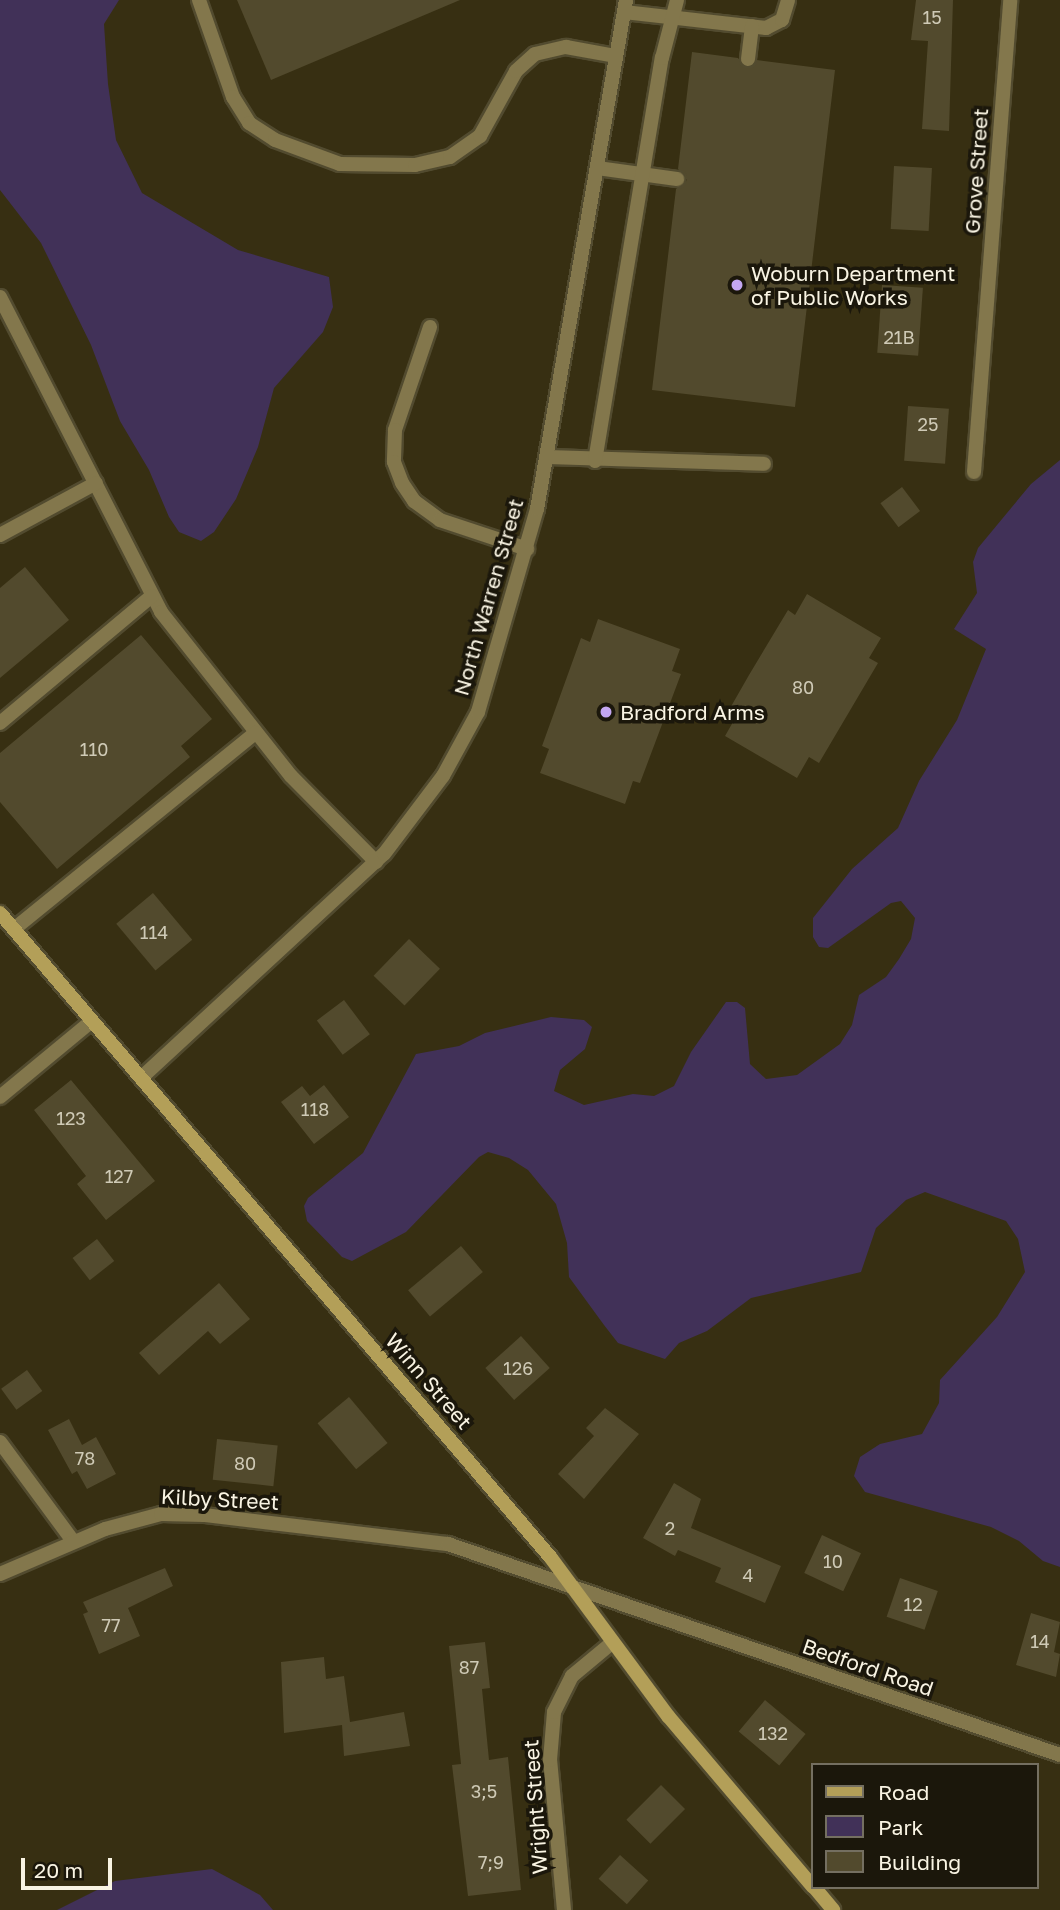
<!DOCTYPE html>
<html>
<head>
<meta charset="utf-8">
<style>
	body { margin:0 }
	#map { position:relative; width:1060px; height:1910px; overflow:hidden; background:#372f12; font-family:"Golos Text",sans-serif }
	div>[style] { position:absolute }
	.green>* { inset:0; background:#413158 }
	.building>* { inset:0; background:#524a2d; transform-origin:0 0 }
	.roads { filter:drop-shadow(2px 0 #524b2f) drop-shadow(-2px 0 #524b2f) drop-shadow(0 2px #524b2f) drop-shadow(0 -2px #524b2f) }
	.service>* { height:14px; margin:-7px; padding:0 7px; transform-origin:7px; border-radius:7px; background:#83774c }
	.minor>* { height:14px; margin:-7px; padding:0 7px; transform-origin:7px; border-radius:7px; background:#83774c }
	.tertiary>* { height:14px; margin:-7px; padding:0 7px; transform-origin:7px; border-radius:7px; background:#83774c }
	.secondary>* { height:14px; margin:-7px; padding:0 7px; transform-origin:7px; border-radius:7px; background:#b39f58 }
	.dots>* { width:19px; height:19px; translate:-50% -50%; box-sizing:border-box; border:4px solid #1b170b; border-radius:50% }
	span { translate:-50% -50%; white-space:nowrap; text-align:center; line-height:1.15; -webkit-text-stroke:7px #1b170b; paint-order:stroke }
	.number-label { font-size:18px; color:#cfcab6 }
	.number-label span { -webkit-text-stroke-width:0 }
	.street-label { font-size:21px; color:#f9f4e3 }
	.poi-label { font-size:21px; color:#f9f4e3 }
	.left { translate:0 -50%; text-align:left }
	.legend { position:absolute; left:811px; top:1763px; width:228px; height:126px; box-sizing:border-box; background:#1b170b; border:2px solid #746f61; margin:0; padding:9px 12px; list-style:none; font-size:21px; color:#f9f4e3 }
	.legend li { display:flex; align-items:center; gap:14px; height:35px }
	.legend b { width:35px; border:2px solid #746f61 }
	.scale { position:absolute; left:21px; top:1858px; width:91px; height:32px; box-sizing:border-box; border:4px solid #f9f4e3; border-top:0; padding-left:9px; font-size:21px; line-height:24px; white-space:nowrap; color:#f9f4e3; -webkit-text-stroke:5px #1b170b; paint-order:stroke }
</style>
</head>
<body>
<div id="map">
	<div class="green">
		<div style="clip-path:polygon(0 0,119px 0,104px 24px,108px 84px,116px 140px,142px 193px,238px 250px,329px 277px,333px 307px,323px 332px,274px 388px,258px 447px,236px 499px,214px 532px,201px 541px,179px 532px,169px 517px,149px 470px,120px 421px,91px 345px,41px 243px,0 190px)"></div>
		<div style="clip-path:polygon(1060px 460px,1060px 1567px,1043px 1561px,1019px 1541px,991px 1527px,865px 1492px,854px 1476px,860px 1457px,880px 1444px,922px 1434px,939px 1403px,940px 1380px,997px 1317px,1025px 1272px,1018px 1239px,1006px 1221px,925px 1192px,906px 1200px,876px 1228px,861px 1272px,751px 1298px,707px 1331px,679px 1343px,665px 1359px,618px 1343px,604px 1325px,569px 1277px,567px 1243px,556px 1204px,528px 1170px,509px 1158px,488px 1152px,479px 1157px,406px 1232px,352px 1261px,342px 1257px,307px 1221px,304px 1206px,308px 1198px,363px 1153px,416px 1054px,459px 1046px,485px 1033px,551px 1017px,584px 1020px,592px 1027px,585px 1049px,560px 1070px,554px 1091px,584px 1105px,633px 1094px,654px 1096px,674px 1086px,691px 1052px,726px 1002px,737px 1002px,745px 1008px,750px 1064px,766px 1079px,797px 1075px,840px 1044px,852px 1025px,859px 995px,886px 977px,899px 959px,911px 939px,915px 918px,901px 901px,891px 903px,828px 948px,819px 947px,813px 937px,813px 918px,852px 869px,898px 828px,919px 781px,957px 720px,986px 649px,954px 629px,977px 593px,973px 562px,978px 548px,1031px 484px)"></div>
		<div style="clip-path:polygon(212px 1869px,260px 1895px,273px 1910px,57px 1910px,115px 1881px)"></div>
	</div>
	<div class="building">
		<div style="clip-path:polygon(237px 0,460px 0,271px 80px)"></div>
		<div style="clip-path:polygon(916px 0,953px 0,949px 131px,922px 129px,928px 41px,911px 40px)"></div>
		<div style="clip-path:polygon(692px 52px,738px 58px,746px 68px,757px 60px,835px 70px,795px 407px,652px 390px,676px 189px,687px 180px,678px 169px)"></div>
		<div style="left:894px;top:166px;width:38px;height:63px;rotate:3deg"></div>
		<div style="left:882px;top:285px;width:41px;height:68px;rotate:4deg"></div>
		<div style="left:908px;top:406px;width:41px;height:55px;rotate:4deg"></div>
		<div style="left:902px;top:487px;width:30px;height:27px;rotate:53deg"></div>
		<div style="clip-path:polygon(25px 567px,69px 620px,0 678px,0 588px)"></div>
		<div style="clip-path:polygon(807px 594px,881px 638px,869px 658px,878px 663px,819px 763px,809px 757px,797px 778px,725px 736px,737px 715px,729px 710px,749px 675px,788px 610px,795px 615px)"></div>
		<div style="clip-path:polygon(598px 619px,680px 649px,672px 671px,681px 674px,640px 783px,633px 781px,625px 804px,540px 773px,549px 749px,542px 746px,581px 638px,590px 642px)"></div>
		<div style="clip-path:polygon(141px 635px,212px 719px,181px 746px,190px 757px,57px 869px,0 802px,0 753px)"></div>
		<div style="left:153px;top:893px;width:61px;height:48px;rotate:50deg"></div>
		<div style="left:409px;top:939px;width:43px;height:51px;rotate:44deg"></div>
		<div style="left:344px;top:1000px;width:43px;height:34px;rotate:53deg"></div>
		<div style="clip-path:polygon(71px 1080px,155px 1181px,106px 1220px,77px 1184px,86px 1176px,34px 1110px)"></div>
		<div style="clip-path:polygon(324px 1085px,349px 1117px,314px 1144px,281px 1102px,302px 1086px,310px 1096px)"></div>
		<div style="left:97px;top:1239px;width:28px;height:31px;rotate:52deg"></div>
		<div style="left:461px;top:1246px;width:34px;height:69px;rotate:50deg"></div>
		<div style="clip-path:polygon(219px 1283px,250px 1319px,220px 1344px,208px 1331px,159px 1375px,139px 1353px)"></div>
		<div style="left:521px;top:1336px;width:43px;height:48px;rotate:48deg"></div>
		<div style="left:27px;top:1370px;width:26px;height:32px;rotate:54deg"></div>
		<div style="left:349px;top:1397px;width:60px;height:41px;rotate:50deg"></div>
		<div style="clip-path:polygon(605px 1408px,639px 1434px,584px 1499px,558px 1474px,594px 1436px,586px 1428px)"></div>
		<div style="clip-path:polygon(69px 1419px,82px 1445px,96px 1437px,116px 1474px,87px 1489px,77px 1471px,72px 1474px,48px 1430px)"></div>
		<div style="left:217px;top:1439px;width:61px;height:41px;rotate:6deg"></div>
		<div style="clip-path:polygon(674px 1483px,701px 1499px,691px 1528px,781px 1566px,765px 1603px,715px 1582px,721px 1568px,678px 1550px,675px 1556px,643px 1538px)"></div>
		<div style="left:822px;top:1535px;width:43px;height:42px;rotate:25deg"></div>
		<div style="clip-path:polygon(165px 1568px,173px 1586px,128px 1608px,140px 1636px,99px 1654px,83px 1614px,88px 1612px,83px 1602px)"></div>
		<div style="left:900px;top:1578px;width:40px;height:41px;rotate:19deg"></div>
		<div style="clip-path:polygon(1031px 1613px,1060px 1622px,1054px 1652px,1060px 1654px,1056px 1677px,1016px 1665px)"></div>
		<div style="clip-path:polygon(485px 1642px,490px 1688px,482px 1689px,489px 1760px,508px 1757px,521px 1890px,468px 1896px,452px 1765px,461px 1764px,449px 1646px)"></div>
		<div style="clip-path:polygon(324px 1657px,326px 1679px,344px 1676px,350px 1722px,404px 1712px,410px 1746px,344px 1756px,342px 1725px,284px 1733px,281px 1662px)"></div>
		<div style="left:765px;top:1700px;width:53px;height:41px;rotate:40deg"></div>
		<div style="left:661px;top:1785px;width:34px;height:49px;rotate:45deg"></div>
		<div style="left:620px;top:1855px;width:38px;height:32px;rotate:42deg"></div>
	</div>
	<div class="roads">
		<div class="service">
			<div style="left:199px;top:0;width:103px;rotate:70.7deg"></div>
			<div style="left:233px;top:97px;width:31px;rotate:58deg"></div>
			<div style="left:249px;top:123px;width:31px;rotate:33deg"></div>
			<div style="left:275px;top:140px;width:69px;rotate:20.3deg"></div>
			<div style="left:340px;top:164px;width:75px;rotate:0.8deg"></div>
			<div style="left:415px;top:165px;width:36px;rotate:-13deg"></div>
			<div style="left:450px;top:157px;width:37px;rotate:-35deg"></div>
			<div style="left:480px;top:136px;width:74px;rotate:-61deg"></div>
			<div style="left:516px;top:71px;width:25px;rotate:-42deg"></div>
			<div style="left:535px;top:54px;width:32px;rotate:-13deg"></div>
			<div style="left:566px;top:47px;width:51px;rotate:10.2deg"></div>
			<div style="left:624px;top:12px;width:143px;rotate:6.4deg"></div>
			<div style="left:766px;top:28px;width:18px;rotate:-27deg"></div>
			<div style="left:782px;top:20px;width:21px;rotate:-73deg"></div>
			<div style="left:748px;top:59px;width:33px;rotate:-83deg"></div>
			<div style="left:597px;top:168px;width:81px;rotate:7.8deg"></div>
			<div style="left:0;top:297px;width:354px;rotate:62.9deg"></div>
			<div style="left:161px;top:612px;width:209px;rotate:51.6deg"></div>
			<div style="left:291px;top:776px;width:121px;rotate:45.3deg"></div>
			<div style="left:430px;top:327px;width:109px;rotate:108.8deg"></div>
			<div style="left:395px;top:430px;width:32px;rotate:92deg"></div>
			<div style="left:394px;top:462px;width:22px;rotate:69deg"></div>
			<div style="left:402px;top:483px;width:22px;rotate:56deg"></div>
			<div style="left:414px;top:501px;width:32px;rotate:36deg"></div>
			<div style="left:440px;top:520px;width:92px;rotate:18.4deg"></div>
			<div style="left:547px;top:457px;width:217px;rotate:1.8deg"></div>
			<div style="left:595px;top:461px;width:409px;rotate:-80.6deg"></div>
			<div style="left:662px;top:58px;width:60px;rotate:-75.5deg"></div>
			<div style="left:0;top:535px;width:109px;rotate:-28.4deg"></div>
			<div style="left:0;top:723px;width:198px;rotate:-39.9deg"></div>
			<div style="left:14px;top:929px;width:311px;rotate:-39.1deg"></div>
			<div style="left:0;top:1442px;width:123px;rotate:53.6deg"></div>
		</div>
		<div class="minor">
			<div style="left:974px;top:472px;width:473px;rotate:-85.6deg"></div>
			<div style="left:141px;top:1078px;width:330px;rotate:-42.7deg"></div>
			<div style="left:384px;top:854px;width:98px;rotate:-52.9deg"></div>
			<div style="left:443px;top:776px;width:73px;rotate:-61.3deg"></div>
			<div style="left:478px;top:712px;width:211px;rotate:-73.8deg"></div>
			<div style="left:537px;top:509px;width:517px;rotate:-80.08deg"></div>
			<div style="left:0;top:1097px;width:119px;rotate:-39.6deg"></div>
			<div style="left:564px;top:1910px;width:151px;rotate:-95.3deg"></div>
			<div style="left:550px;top:1760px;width:48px;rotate:-85.2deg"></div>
			<div style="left:554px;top:1712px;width:40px;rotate:-63.4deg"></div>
			<div style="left:572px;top:1676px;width:53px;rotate:-39.7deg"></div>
		</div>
		<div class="tertiary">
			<div style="left:0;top:1574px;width:114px;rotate:-23.2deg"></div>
			<div style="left:105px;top:1529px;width:58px;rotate:-15deg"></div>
			<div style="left:161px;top:1514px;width:43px;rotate:1.3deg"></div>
			<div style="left:204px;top:1515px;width:246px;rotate:6.8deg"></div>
			<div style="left:448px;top:1544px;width:647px;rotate:19.02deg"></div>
		</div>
		<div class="secondary">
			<div style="left:0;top:913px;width:848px;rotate:49.49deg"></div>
			<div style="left:551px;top:1558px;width:197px;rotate:53.5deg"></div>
			<div style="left:668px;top:1716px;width:224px;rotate:49.7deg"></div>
			<div style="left:814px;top:1887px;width:30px;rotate:50deg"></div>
		</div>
	</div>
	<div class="dots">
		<div style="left:737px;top:285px;background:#c4a7f1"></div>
		<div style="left:606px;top:712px;background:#c4a7f1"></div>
	</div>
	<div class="number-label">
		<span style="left:932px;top:17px">15</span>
		<span style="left:899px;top:337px">21B</span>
		<span style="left:928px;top:424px">25</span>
		<span style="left:803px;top:687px">80</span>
		<span style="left:94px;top:749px">110</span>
		<span style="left:154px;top:932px">114</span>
		<span style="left:315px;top:1109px">118</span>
		<span style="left:71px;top:1118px">123</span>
		<span style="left:119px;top:1176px">127</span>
		<span style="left:518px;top:1368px">126</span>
		<span style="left:85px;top:1458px">78</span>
		<span style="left:245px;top:1463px">80</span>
		<span style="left:670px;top:1528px">2</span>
		<span style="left:833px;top:1561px">10</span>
		<span style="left:748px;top:1575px">4</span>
		<span style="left:913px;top:1604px">12</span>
		<span style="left:111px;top:1625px">77</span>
		<span style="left:1040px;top:1641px">14</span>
		<span style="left:469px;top:1667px">87</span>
		<span style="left:773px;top:1733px">132</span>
		<span style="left:484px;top:1791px">3;5</span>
		<span style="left:491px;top:1862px">7;9</span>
	</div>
	<div class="street-label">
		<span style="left:976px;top:171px;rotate:-86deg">Grove Street</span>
		<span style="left:488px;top:597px;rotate:-74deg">North Warren Street</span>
		<span style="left:429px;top:1381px;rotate:49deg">Winn Street</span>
		<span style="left:220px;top:1499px;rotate:3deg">Kilby Street</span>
		<span style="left:868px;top:1667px;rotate:19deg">Bedford Road</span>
		<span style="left:535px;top:1807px;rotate:-94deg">Wright Street</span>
	</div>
	<div class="poi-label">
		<span class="left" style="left:751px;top:285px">Woburn Department<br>of Public Works</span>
		<span class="left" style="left:620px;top:712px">Bradford Arms</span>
	</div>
	<ul class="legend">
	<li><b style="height:9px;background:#b39f58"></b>Road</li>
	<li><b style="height:19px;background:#413158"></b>Park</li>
	<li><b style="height:19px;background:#524a2d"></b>Building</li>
	</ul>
	<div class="scale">20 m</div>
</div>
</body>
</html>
